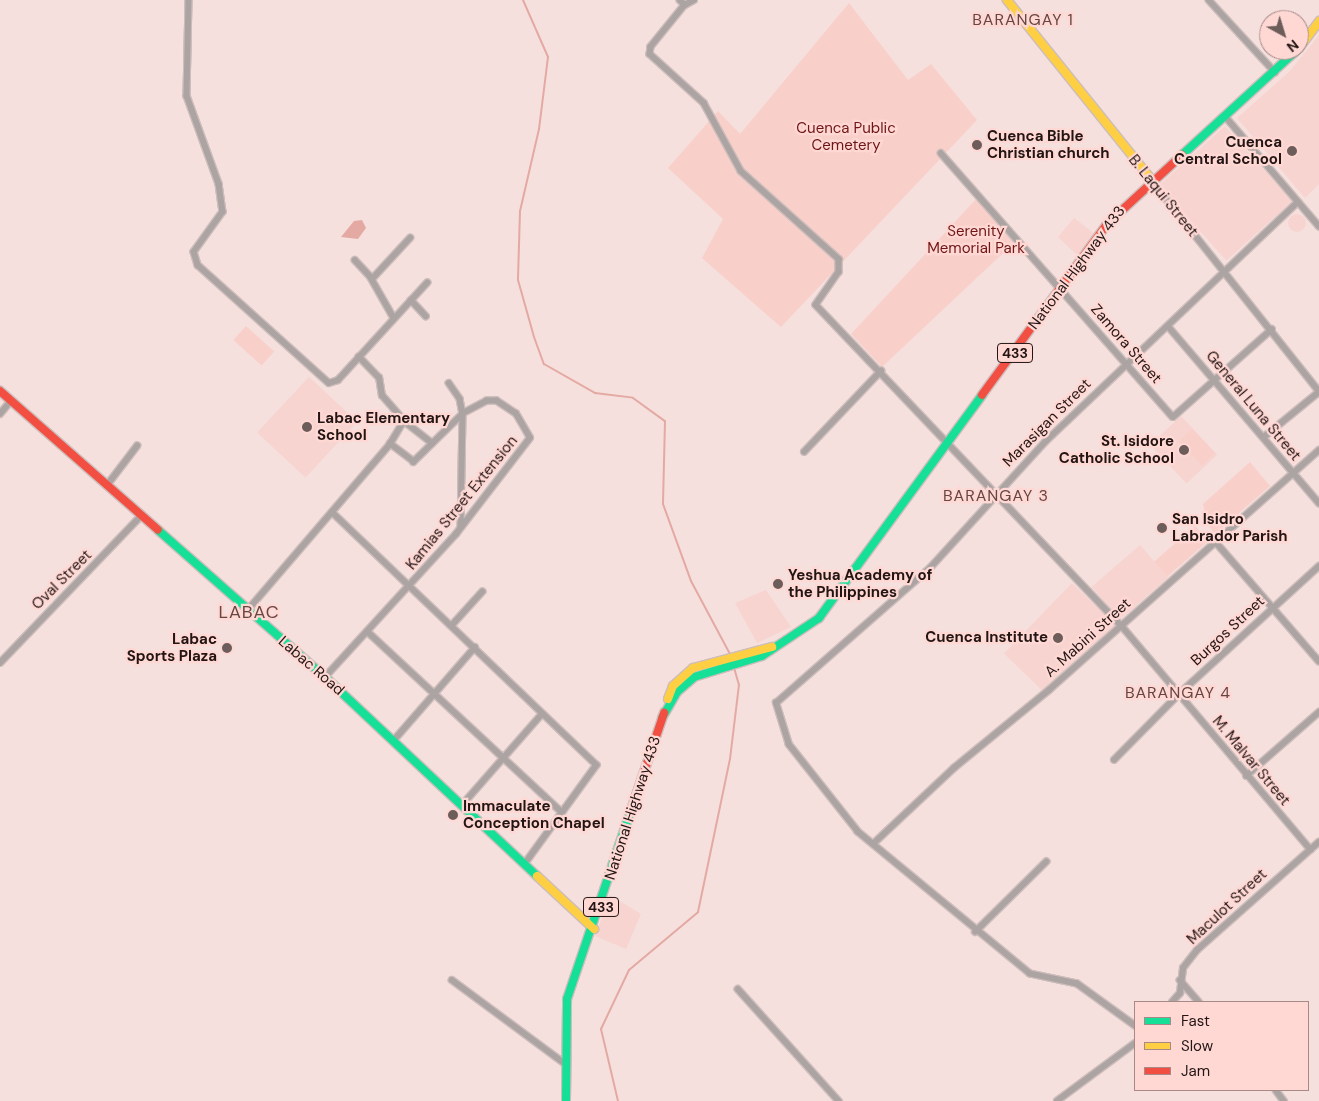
<!DOCTYPE html>
<html>
<head>
<meta charset="utf-8">
<style>
	body { margin:0 }
	#map { position:relative; width:1319px; height:1101px; overflow:hidden; background:#f5e0de; font-family:"DM Sans",sans-serif }
	div>[style] { position:absolute }
	.built>* { inset:0; background:#f7d4d0; transform-origin:0 0 }
	.round { border-radius:50% }
	.green>* { inset:0; background:#f9cfca; transform-origin:0 0 }
	.water>* { inset:0; background:#e4a9a2 }
	.stream>* { height:2px; margin:-1px; padding:0 1px; transform-origin:1px; border-radius:1px; background:#e4a9a2 }
	.roads { filter:drop-shadow(1px 0 #cdbdbb) drop-shadow(-1px 0 #cdbdbb) drop-shadow(0 1px #cdbdbb) drop-shadow(0 -1px #cdbdbb) }
	.street>* { height:5.5px; margin:-2.75px; padding:0 2.75px; transform-origin:2.75px; border-radius:2.75px; background:#aca4a3 }
	.fast>* { height:8px; margin:-4px; padding:0 4px; transform-origin:4px; border-radius:4px; background:#16e098 }
	.slow>* { height:8px; margin:-4px; padding:0 4px; transform-origin:4px; border-radius:4px; background:#ffcf43 }
	.jam>* { height:8px; margin:-4px; padding:0 4px; transform-origin:4px; border-radius:4px; background:#f24e42 }
	.dots>* { width:14px; height:14px; translate:-50% -50%; box-sizing:border-box; border:2px solid #ffd8d4; border-radius:50% }
	span { translate:-50% -50%; white-space:nowrap; text-align:center; line-height:1.15; -webkit-text-stroke:4.5px #ffd8d4; paint-order:stroke }
	.shield-label span { padding:1px 4px; background:#ffd8d4; border:1px solid; border-radius:4px; -webkit-text-stroke-width:0 }
	.shield-label { font-size:14px; color:#221513; font-weight:700 }
	.park-label { font-size:15px; color:#6f1515 }
	.poi-label { font-size:15px; color:#221513; font-weight:700 }
	.left { translate:0 -50%; text-align:left }
	.right { translate:-100% -50%; text-align:right }
	.street-label { font-size:15px; color:#221513 }
	.neighbourhood-label { font-size:16px; color:#654642; letter-spacing:1px }
	.quarter-label { font-size:18px; color:#654642; letter-spacing:1px }
	.legend { position:absolute; left:1134px; top:1001px; width:175px; height:90px; box-sizing:border-box; background:#ffd8d4; border:1px solid #a78a87; margin:0; padding:6px 9px; list-style:none; font-size:15px; color:#221513 }
	.legend li { display:flex; align-items:center; gap:10px; height:25px }
	.legend b { width:25px; border:1px solid #a78a87 }
	.north { position:absolute; left:1259px; top:10px; width:50px; height:50px; box-sizing:border-box; background:#ffd8d4; border:1px solid #a78a87; border-radius:50%; rotate:141deg; font-size:14px; font-weight:700; line-height:20px; text-align:center; color:#221513 }
	.north::after { content:''; display:block; margin:auto; width:18px; height:22px; background:#6c5c5a; clip-path:polygon(50% 0,100% 100%,50% 72%,0 100%) }
</style>
</head>
<body>
<div id="map">
	<div class="built">
		<div style="clip-path:polygon(1319px 35px,1319px 184px,1305px 198px,1237px 118px,1290px 71px)"></div>
		<div style="left:1225px;top:126px;width:101px;height:89px;rotate:48deg"></div>
		<div class="round" style="left:1288px;top:214px;width:18px;height:18px"></div>
		<div style="clip-path:polygon(1074px 218px,1095px 234px,1078px 256px,1058px 237px)"></div>
		<div style="left:309px;top:377px;width:66px;height:76px;rotate:43deg"></div>
		<div style="left:1181px;top:416px;width:53px;height:42px;rotate:47deg"></div>
		<div style="left:1140px;top:545px;width:43px;height:64px;rotate:49deg"></div>
		<div style="left:1072px;top:583px;width:62px;height:98px;rotate:44deg"></div>
		<div style="clip-path:polygon(766px 590px,791px 627px,757px 643px,735px 603px)"></div>
		<div style="clip-path:polygon(610px 895px,641px 914px,626px 949px,595px 936px)"></div>
	</div>
	<div class="green">
		<div style="clip-path:polygon(849px 3px,908px 80px,931px 64px,977px 120px,781px 327px,702px 258px,723px 219px,668px 168px,718px 111px,740px 134px)"></div>
		<div style="clip-path:polygon(978px 197px,1016px 241px,882px 367px,851px 334px)"></div>
		<div style="left:246px;top:326px;width:38px;height:19px;rotate:42deg"></div>
		<div style="left:1192px;top:429px;width:33px;height:18px;rotate:46deg"></div>
		<div style="clip-path:polygon(1250px 462px,1270px 486px,1215px 534px,1207px 524px,1203px 504px)"></div>
		<div style="left:1195px;top:526px;width:20px;height:54px;rotate:49deg"></div>
	</div>
	<div class="water">
		<div style="clip-path:polygon(362px 220px,366px 228px,358px 239px,341px 237px,354px 221px)"></div>
	</div>
	<div class="stream">
		<div style="left:523px;top:0;width:62px;rotate:66.3deg"></div>
		<div style="left:548px;top:57px;width:73px;rotate:97.1deg"></div>
		<div style="left:539px;top:129px;width:84px;rotate:103deg"></div>
		<div style="left:520px;top:211px;width:69px;rotate:91.7deg"></div>
		<div style="left:518px;top:280px;width:59px;rotate:74.3deg"></div>
		<div style="left:534px;top:337px;width:29px;rotate:70deg"></div>
		<div style="left:544px;top:364px;width:59px;rotate:29.6deg"></div>
		<div style="left:595px;top:393px;width:38px;rotate:7deg"></div>
		<div style="left:633px;top:398px;width:39px;rotate:36deg"></div>
		<div style="left:665px;top:421px;width:83px;rotate:91.4deg"></div>
		<div style="left:663px;top:504px;width:82px;rotate:70deg"></div>
		<div style="left:691px;top:581px;width:83px;rotate:61.9deg"></div>
		<div style="left:618px;top:1101px;width:74px;rotate:-103.3deg"></div>
		<div style="left:601px;top:1029px;width:65px;rotate:-64.6deg"></div>
		<div style="left:629px;top:970px;width:90px;rotate:-40deg"></div>
		<div style="left:698px;top:912px;width:156px;rotate:-78.2deg"></div>
		<div style="left:730px;top:759px;width:75px;rotate:-83.1deg"></div>
		<div style="left:739px;top:685px;width:18px;rotate:-106deg"></div>
	</div>
	<div class="roads">
		<div class="street">
			<div style="left:189px;top:0;width:96px;rotate:91.2deg"></div>
			<div style="left:187px;top:96px;width:94px;rotate:70deg"></div>
			<div style="left:219px;top:184px;width:28px;rotate:82deg"></div>
			<div style="left:223px;top:212px;width:49px;rotate:125.9deg"></div>
			<div style="left:194px;top:252px;width:14px;rotate:73deg"></div>
			<div style="left:198px;top:265px;width:176px;rotate:42deg"></div>
			<div style="left:329px;top:383px;width:9px;rotate:-18deg"></div>
			<div style="left:338px;top:380px;width:132px;rotate:-47.5deg"></div>
			<div style="left:680px;top:0;width:7px;rotate:45deg"></div>
			<div style="left:685px;top:5px;width:54px;rotate:129deg"></div>
			<div style="left:651px;top:47px;width:7px;rotate:98deg"></div>
			<div style="left:650px;top:54px;width:73px;rotate:42.2deg"></div>
			<div style="left:704px;top:103px;width:77px;rotate:61.4deg"></div>
			<div style="left:741px;top:171px;width:132px;rotate:41.9deg"></div>
			<div style="left:839px;top:259px;width:13px;rotate:90deg"></div>
			<div style="left:839px;top:272px;width:40px;rotate:124.9deg"></div>
			<div style="left:816px;top:305px;width:442px;rotate:46.4deg"></div>
			<div style="left:1121px;top:625px;width:294px;rotate:49.8deg"></div>
			<div style="left:1209px;top:0;width:98px;rotate:47.5deg"></div>
			<div style="left:685px;top:5px;width:10px;rotate:-29deg"></div>
			<div style="left:1225px;top:116px;width:145px;rotate:49.5deg"></div>
			<div style="left:941px;top:153px;width:351px;rotate:48.7deg"></div>
			<div style="left:1173px;top:417px;width:132px;rotate:-41.6deg"></div>
			<div style="left:1152px;top:181px;width:268px;rotate:51.5deg"></div>
			<div style="left:355px;top:260px;width:22px;rotate:47deg"></div>
			<div style="left:370px;top:276px;width:48px;rotate:60.3deg"></div>
			<div style="left:372px;top:279px;width:56px;rotate:-47.2deg"></div>
			<div style="left:411px;top:300px;width:22px;rotate:47deg"></div>
			<div style="left:1168px;top:326px;width:233px;rotate:49.5deg"></div>
			<div style="left:449px;top:383px;width:19px;rotate:55deg"></div>
			<div style="left:460px;top:399px;width:15px;rotate:79deg"></div>
			<div style="left:463px;top:414px;width:113px;rotate:91deg"></div>
			<div style="left:0;top:414px;width:17px;rotate:-50deg"></div>
			<div style="left:404px;top:421px;width:36px;rotate:38deg"></div>
			<div style="left:1264px;top:437px;width:71px;rotate:-39.3deg"></div>
			<div style="left:804px;top:452px;width:112px;rotate:-46.5deg"></div>
			<div style="left:108px;top:484px;width:48px;rotate:-52.7deg"></div>
			<div style="left:332px;top:512px;width:366px;rotate:43.7deg"></div>
			<div style="left:597px;top:765px;width:122px;rotate:126deg"></div>
			<div style="left:1215px;top:541px;width:159px;rotate:49.1deg"></div>
			<div style="left:247px;top:611px;width:220px;rotate:-49.4deg"></div>
			<div style="left:390px;top:444px;width:27px;rotate:-59deg"></div>
			<div style="left:404px;top:421px;width:33px;rotate:-131deg"></div>
			<div style="left:382px;top:396px;width:18px;rotate:-99deg"></div>
			<div style="left:379px;top:378px;width:29px;rotate:-134deg"></div>
			<div style="left:452px;top:625px;width:45px;rotate:-47.7deg"></div>
			<div style="left:368px;top:632px;width:265px;rotate:42.9deg"></div>
			<div style="left:0;top:663px;width:205px;rotate:-46.2deg"></div>
			<div style="left:325px;top:677px;width:194px;rotate:-47.5deg"></div>
			<div style="left:456px;top:534px;width:121px;rotate:-52.4deg"></div>
			<div style="left:530px;top:438px;width:28px;rotate:-120deg"></div>
			<div style="left:516px;top:414px;width:23px;rotate:-146deg"></div>
			<div style="left:497px;top:401px;width:10px;rotate:180deg"></div>
			<div style="left:487px;top:401px;width:27px;rotate:152deg"></div>
			<div style="left:463px;top:414px;width:69px;rotate:135.6deg"></div>
			<div style="left:414px;top:462px;width:30px;rotate:-143deg"></div>
			<div style="left:394px;top:740px;width:123px;rotate:-48.9deg"></div>
			<div style="left:1114px;top:760px;width:93px;rotate:-45.4deg"></div>
			<div style="left:1179px;top:694px;width:190px;rotate:-42.4deg"></div>
			<div style="left:1246px;top:776px;width:97px;rotate:-41.2deg"></div>
			<div style="left:462px;top:805px;width:121px;rotate:-48.7deg"></div>
			<div style="left:873px;top:844px;width:111px;rotate:-43.2deg"></div>
			<div style="left:954px;top:768px;width:123px;rotate:-39.4deg"></div>
			<div style="left:1049px;top:690px;width:361px;rotate:-41.6deg"></div>
			<div style="left:975px;top:932px;width:100px;rotate:-44.6deg"></div>
			<div style="left:452px;top:980px;width:139px;rotate:36.5deg"></div>
			<div style="left:1180px;top:980px;width:29px;rotate:49deg"></div>
			<div style="left:738px;top:989px;width:151px;rotate:48deg"></div>
			<div style="left:1172px;top:1002px;width:12px;rotate:-48deg"></div>
			<div style="left:1180px;top:993px;width:25px;rotate:-83deg"></div>
			<div style="left:1183px;top:968px;width:23px;rotate:-52deg"></div>
			<div style="left:1197px;top:950px;width:163px;rotate:-41.5deg"></div>
			<div style="left:1135px;top:1026px;width:72px;rotate:-144.1deg"></div>
			<div style="left:1077px;top:984px;width:48px;rotate:-168deg"></div>
			<div style="left:1030px;top:974px;width:223px;rotate:-140.5deg"></div>
			<div style="left:858px;top:832px;width:111px;rotate:-128.4deg"></div>
			<div style="left:789px;top:745px;width:44px;rotate:-107.2deg"></div>
			<div style="left:776px;top:703px;width:205px;rotate:-41.2deg"></div>
			<div style="left:930px;top:568px;width:172px;rotate:-47.6deg"></div>
			<div style="left:1046px;top:441px;width:347px;rotate:-43.5deg"></div>
			<div style="left:1276px;top:1090px;width:14px;rotate:54deg"></div>
			<div style="left:1057px;top:1101px;width:97px;rotate:-36.6deg"></div>
		</div>
		<div class="fast">
			<div style="left:1182px;top:155px;width:156px;rotate:-42.4deg"></div>
			<div style="left:158px;top:530px;width:222px;rotate:41.4deg"></div>
			<div style="left:325px;top:677px;width:291px;rotate:43.2deg"></div>
			<div style="left:662px;top:718px;width:30px;rotate:-60deg"></div>
			<div style="left:677px;top:692px;width:23px;rotate:-41deg"></div>
			<div style="left:694px;top:677px;width:71px;rotate:-17.2deg"></div>
			<div style="left:762px;top:656px;width:69px;rotate:-33.7deg"></div>
			<div style="left:819px;top:618px;width:276px;rotate:-53.8deg"></div>
			<div style="left:566px;top:1101px;width:102px;rotate:-89.4deg"></div>
			<div style="left:567px;top:999px;width:196px;rotate:-71.3deg"></div>
		</div>
		<div class="slow">
			<div style="left:1007px;top:0;width:230px;rotate:51.2deg"></div>
			<div style="left:1299px;top:48px;width:34px;rotate:-53deg"></div>
			<div style="left:668px;top:699px;width:14px;rotate:-69deg"></div>
			<div style="left:673px;top:686px;width:27px;rotate:-42deg"></div>
			<div style="left:693px;top:668px;width:82px;rotate:-14.9deg"></div>
			<div style="left:537px;top:876px;width:78px;rotate:42.9deg"></div>
		</div>
		<div class="jam">
			<div style="left:0;top:391px;width:210px;rotate:41.3deg"></div>
			<div style="left:982px;top:395px;width:212px;rotate:-53.8deg"></div>
			<div style="left:1107px;top:224px;width:102px;rotate:-42.6deg"></div>
			<div style="left:630px;top:813px;width:106px;rotate:-71.2deg"></div>
		</div>
	</div>
	<div class="dots">
		<div style="left:977px;top:145px;background:#6c5c5a"></div>
		<div style="left:1292px;top:151px;background:#6c5c5a"></div>
		<div style="left:307px;top:427px;background:#6c5c5a"></div>
		<div style="left:1184px;top:450px;background:#6c5c5a"></div>
		<div style="left:1162px;top:528px;background:#6c5c5a"></div>
		<div style="left:778px;top:584px;background:#6c5c5a"></div>
		<div style="left:1058px;top:638px;background:#6c5c5a"></div>
		<div style="left:227px;top:648px;background:#6c5c5a"></div>
		<div style="left:453px;top:815px;background:#6c5c5a"></div>
	</div>
	<div class="shield-label">
		<span style="left:1015px;top:353px">433</span>
		<span style="left:601px;top:907px">433</span>
	</div>
	<div class="park-label">
		<span style="left:846px;top:137px">Cuenca Public<br>Cemetery</span>
		<span style="left:976px;top:240px">Serenity<br>Memorial Park</span>
	</div>
	<div class="poi-label">
		<span class="left" style="left:987px;top:145px">Cuenca Bible<br>Christian church</span>
		<span class="right" style="left:1282px;top:151px">Cuenca<br>Central School</span>
		<span class="left" style="left:317px;top:427px">Labac Elementary<br>School</span>
		<span class="right" style="left:1174px;top:450px">St. Isidore<br>Catholic School</span>
		<span class="left" style="left:1172px;top:528px">San Isidro<br>Labrador Parish</span>
		<span class="left" style="left:788px;top:584px">Yeshua Academy of<br>the Philippines</span>
		<span class="right" style="left:1048px;top:638px">Cuenca Institute</span>
		<span class="right" style="left:217px;top:648px">Labac<br>Sports Plaza</span>
		<span class="left" style="left:463px;top:815px">Immaculate<br>Conception Chapel</span>
	</div>
	<div class="street-label">
		<span style="left:1163px;top:196px;rotate:51deg">B. Laqui Street</span>
		<span style="left:1077px;top:268px;rotate:-53deg">National Highway 433</span>
		<span style="left:1126px;top:344px;rotate:49deg">Zamora Street</span>
		<span style="left:1253px;top:406px;rotate:50deg">General Luna Street</span>
		<span style="left:1047px;top:423px;rotate:-45deg">Marasigan Street</span>
		<span style="left:462px;top:503px;rotate:-51deg">Kamias Street Extension</span>
		<span style="left:62px;top:580px;rotate:-45deg">Oval Street</span>
		<span style="left:1228px;top:631px;rotate:-43deg">Burgos Street</span>
		<span style="left:1088px;top:638px;rotate:-42deg">A. Mabini Street</span>
		<span style="left:311px;top:666px;rotate:41deg">Labac Road</span>
		<span style="left:1251px;top:761px;rotate:50deg">M. Malvar Street</span>
		<span style="left:633px;top:808px;rotate:-72deg">National Highway 433</span>
		<span style="left:1227px;top:907px;rotate:-43deg">Maculot Street</span>
	</div>
	<div class="neighbourhood-label">
		<span style="left:1023px;top:20px">BARANGAY 1</span>
		<span style="left:996px;top:496px">BARANGAY 3</span>
		<span style="left:1178px;top:693px">BARANGAY 4</span>
	</div>
	<div class="quarter-label">
		<span style="left:249px;top:612px">LABAC</span>
	</div>
	<ul class="legend">
	<li><b style="height:6px;background:#16e098"></b>Fast</li>
	<li><b style="height:6px;background:#ffcf43"></b>Slow</li>
	<li><b style="height:6px;background:#f24e42"></b>Jam</li>
	</ul>
	<div class="north">N</div>
</div>
</body>
</html>
